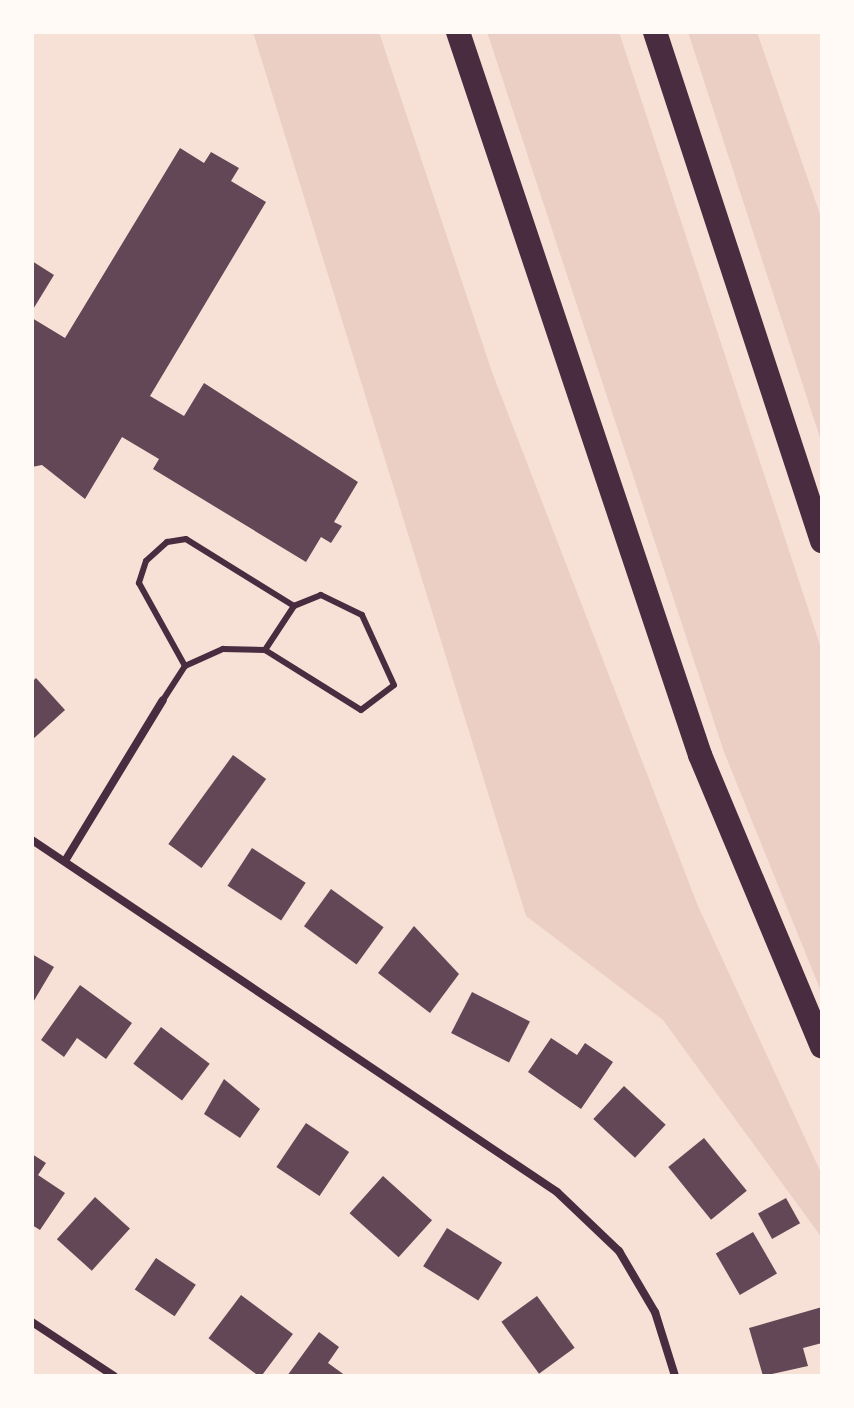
<!DOCTYPE html>
<html>
<head>
<meta charset="utf-8">
<style>
	body { margin:0 }
	#map { position:relative; width:854px; height:1408px; overflow:hidden; background:#f7e1d7; font-family:"DejaVu Sans",sans-serif }
	div>[style] { position:absolute }
	.green>* { inset:0; background:#ebcfc5 }
	.building>* { inset:0; background:#644757; transform-origin:0 0 }
	.service>* { height:6px; margin:-3px; padding:0 3px; transform-origin:3px; border-radius:3px; background:#4a2c40 }
	.minor>* { height:8px; margin:-4px; padding:0 4px; transform-origin:4px; border-radius:4px; background:#4a2c40 }
	.motorway>* { height:24px; margin:-12px; padding:0 12px; transform-origin:12px; border-radius:12px; background:#4a2c40 }
	span { translate:-50% -50%; white-space:nowrap; text-align:center; line-height:1.15; -webkit-text-stroke:6px #fffaf5; paint-order:stroke }
	.frame { position:absolute; inset:0; border:34px solid #fffaf5; pointer-events:none }
</style>
</head>
<body>
<div id="map">
	<div class="green">
		<div style="clip-path:polygon(253px 32px,379px 32px,492px 372px,698px 906px,822px 1175px,822px 1238px,663px 1020px,526px 916px)"></div>
		<div style="clip-path:polygon(487px 32px,619px 32px,822px 651px,822px 994px,724px 752px)"></div>
		<div style="clip-path:polygon(688px 32px,757px 32px,822px 220px,822px 444px)"></div>
	</div>
	<div class="building">
		<div style="clip-path:polygon(180px 148px,204px 163px,211px 152px,239px 168px,231px 181px,266px 202px,150px 396px,184px 416px,204px 383px,358px 482px,334px 522px,342px 526px,331px 543px,321px 537px,306px 562px,153px 469px,159px 459px,122px 437px,85px 499px,42px 465px,32px 467px,32px 318px,65px 338px)"></div>
		<div style="clip-path:polygon(32px 261px,54px 275px,32px 311px)"></div>
		<div style="clip-path:polygon(36px 678px,65px 710px,32px 740px,32px 682px)"></div>
		<div style="left:233px;top:755px;width:41px;height:110px;rotate:36deg"></div>
		<div style="left:252px;top:848px;width:64px;height:45px;rotate:33deg"></div>
		<div style="left:331px;top:889px;width:65px;height:46px;rotate:36deg"></div>
		<div style="clip-path:polygon(414px 926px,459px 974px,430px 1013px,378px 973px)"></div>
		<div style="clip-path:polygon(32px 954px,54px 967px,32px 1004px)"></div>
		<div style="clip-path:polygon(80px 985px,132px 1023px,106px 1059px,77px 1038px,64px 1057px,41px 1040px)"></div>
		<div style="left:472px;top:992px;width:65px;height:46px;rotate:27deg"></div>
		<div style="left:161px;top:1027px;width:61px;height:46px;rotate:37deg"></div>
		<div style="clip-path:polygon(551px 1038px,577px 1055px,585px 1043px,613px 1062px,581px 1109px,528px 1072px)"></div>
		<div style="clip-path:polygon(224px 1079px,260px 1109px,240px 1138px,204px 1114px)"></div>
		<div style="left:624px;top:1086px;width:57px;height:45px;rotate:43deg"></div>
		<div style="left:306px;top:1123px;width:52px;height:53px;rotate:34deg"></div>
		<div style="left:704px;top:1138px;width:68px;height:46px;rotate:51deg"></div>
		<div style="clip-path:polygon(32px 1154px,46px 1163px,38px 1175px,65px 1193px,40px 1230px,32px 1225px)"></div>
		<div style="left:383px;top:1176px;width:66px;height:50px;rotate:42deg"></div>
		<div style="left:95px;top:1197px;width:47px;height:57px;rotate:42deg"></div>
		<div style="left:786px;top:1198px;width:29px;height:32px;rotate:61deg"></div>
		<div style="left:447px;top:1228px;width:65px;height:45px;rotate:32deg"></div>
		<div style="left:753px;top:1232px;width:48px;height:43px;rotate:60deg"></div>
		<div style="left:156px;top:1258px;width:48px;height:38px;rotate:34deg"></div>
		<div style="left:241px;top:1295px;width:65px;height:54px;rotate:37deg"></div>
		<div style="left:537px;top:1296px;width:64px;height:44px;rotate:54deg"></div>
		<div style="clip-path:polygon(822px 1307px,822px 1343px,803px 1348px,808px 1366px,763px 1376px,749px 1328px)"></div>
		<div style="clip-path:polygon(319px 1332px,339px 1347px,328px 1363px,346px 1376px,287px 1376px)"></div>
	</div>
	<div class="service">
		<div style="left:265px;top:650px;width:53px;rotate:-56.6deg"></div>
		<div style="left:163px;top:700px;width:40px;rotate:-57.1deg"></div>
		<div style="left:185px;top:666px;width:42px;rotate:-24.1deg"></div>
		<div style="left:223px;top:649px;width:42px;rotate:1.4deg"></div>
		<div style="left:265px;top:650px;width:113px;rotate:32deg"></div>
		<div style="left:361px;top:710px;width:41px;rotate:-37.1deg"></div>
		<div style="left:394px;top:685px;width:77px;rotate:-114.6deg"></div>
		<div style="left:362px;top:615px;width:46px;rotate:-154deg"></div>
		<div style="left:321px;top:595px;width:29px;rotate:158deg"></div>
		<div style="left:294px;top:606px;width:127px;rotate:-148.2deg"></div>
		<div style="left:186px;top:539px;width:19px;rotate:171deg"></div>
		<div style="left:167px;top:542px;width:28px;rotate:138deg"></div>
		<div style="left:146px;top:561px;width:23px;rotate:108deg"></div>
		<div style="left:139px;top:583px;width:95px;rotate:61deg"></div>
	</div>
	<div class="minor">
		<div style="left:32px;top:840px;width:632px;rotate:33.84deg"></div>
		<div style="left:557px;top:1192px;width:86px;rotate:43.6deg"></div>
		<div style="left:619px;top:1251px;width:71px;rotate:59.5deg"></div>
		<div style="left:655px;top:1312px;width:67px;rotate:72.6deg"></div>
		<div style="left:65px;top:861px;width:188px;rotate:-58.7deg"></div>
		<div style="left:32px;top:1322px;width:98px;rotate:33.4deg"></div>
	</div>
	<div class="motorway">
		<div style="left:458px;top:32px;width:762px;rotate:71.49deg"></div>
		<div style="left:700px;top:755px;width:316px;rotate:67.3deg"></div>
		<div style="left:655px;top:32px;width:536px;rotate:71.84deg"></div>
	</div>
	<div class="frame"></div>
</div>
</body>
</html>
